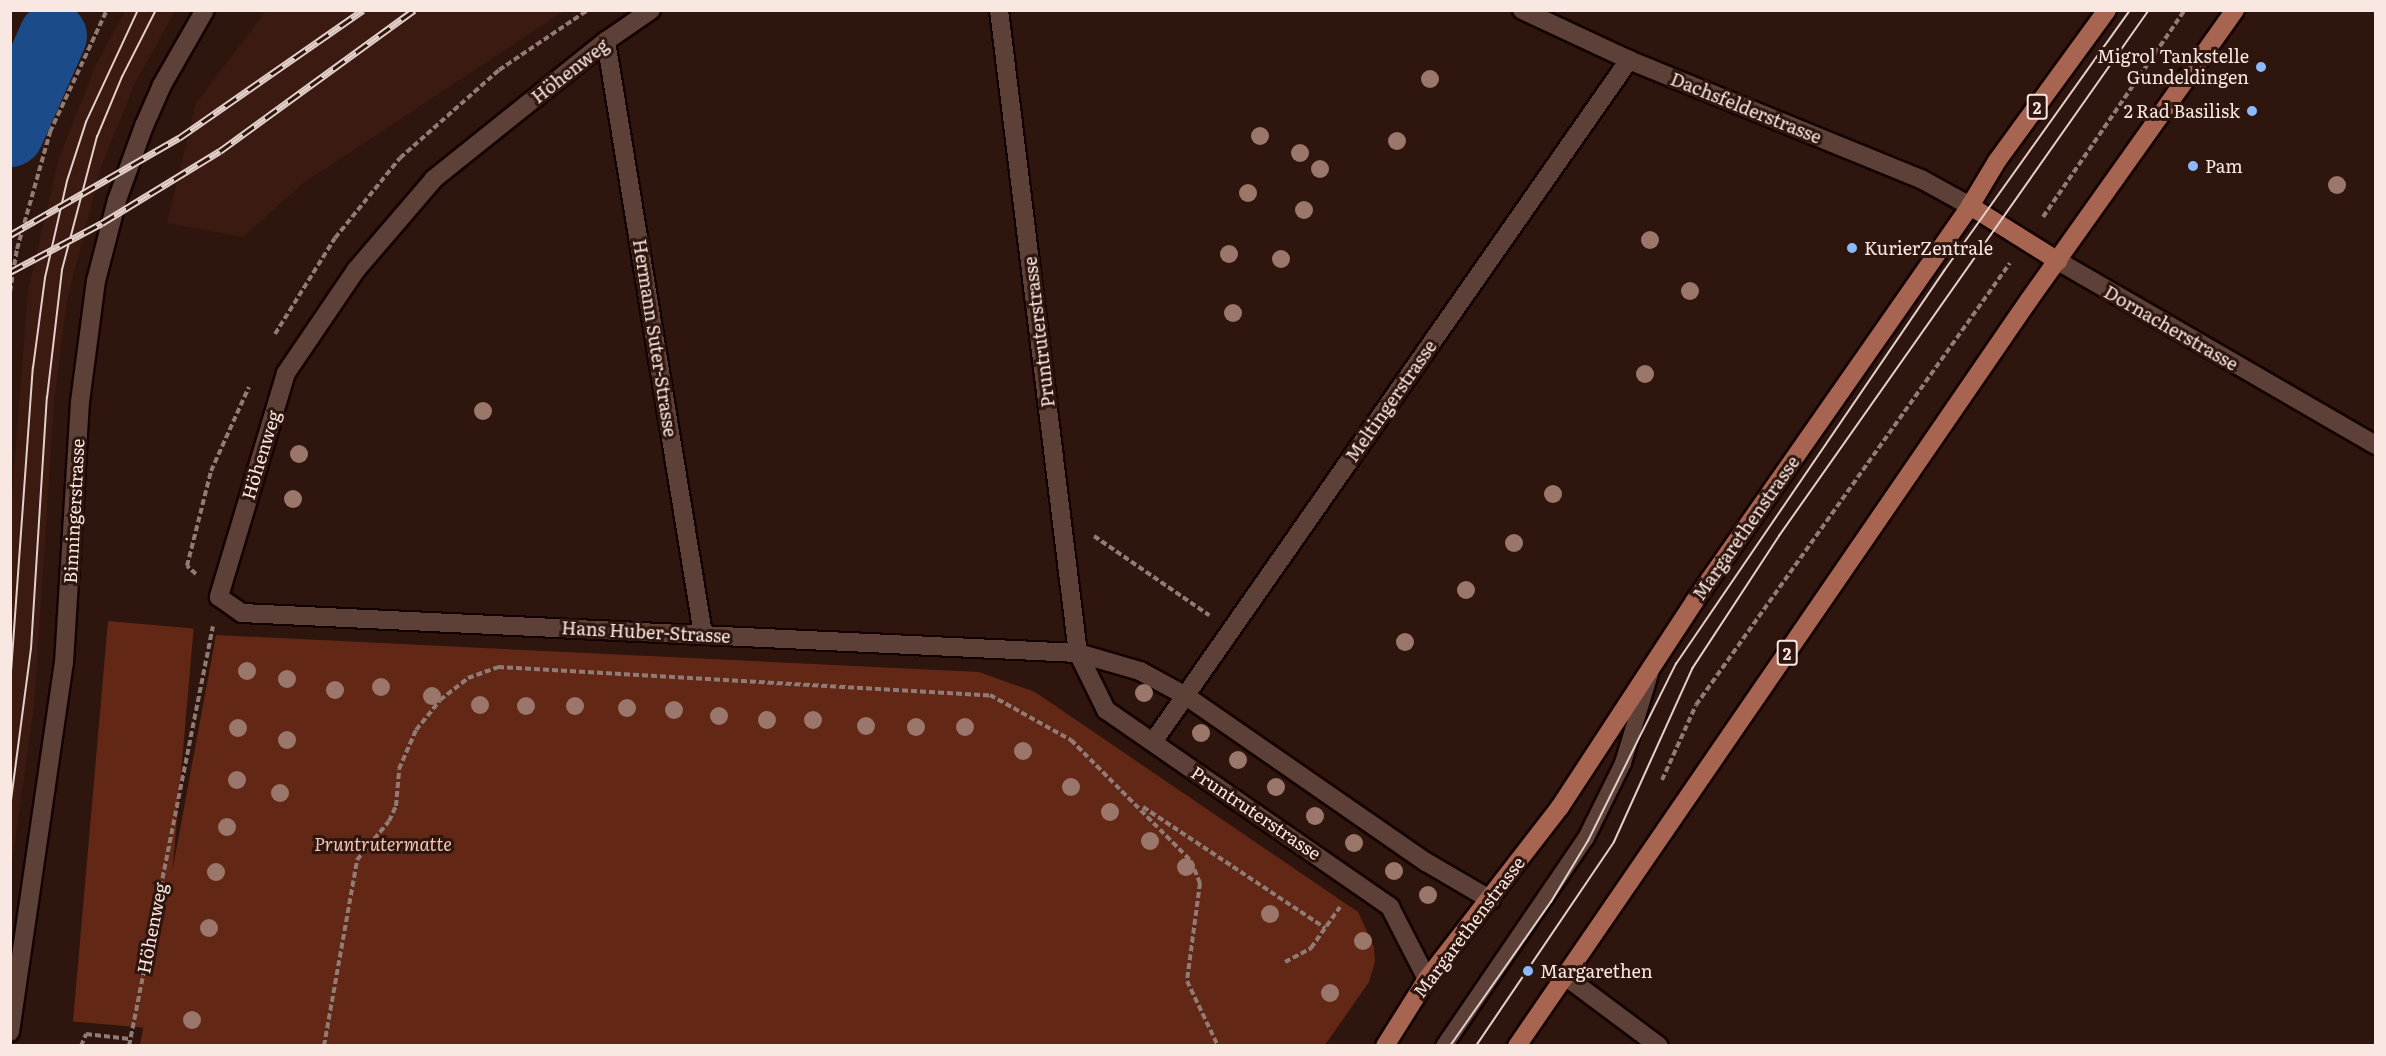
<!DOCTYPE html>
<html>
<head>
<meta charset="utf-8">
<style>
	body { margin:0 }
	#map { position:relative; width:2386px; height:1056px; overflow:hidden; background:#2e150d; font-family:Literata,serif }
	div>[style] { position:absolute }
	.built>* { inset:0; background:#3b1b11 }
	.green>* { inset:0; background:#622815; transform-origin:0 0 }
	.river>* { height:68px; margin:-34px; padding:0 34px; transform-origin:34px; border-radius:34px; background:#1c4b89 }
	.path>* { height:4px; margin-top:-2px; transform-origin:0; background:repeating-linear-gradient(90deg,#917c75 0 6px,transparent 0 9px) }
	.roads { filter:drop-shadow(2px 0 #140200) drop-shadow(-2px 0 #140200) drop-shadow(0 2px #140200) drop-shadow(0 -2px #140200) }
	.lane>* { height:16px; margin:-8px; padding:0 8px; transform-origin:8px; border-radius:8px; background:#5d4037 }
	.street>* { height:18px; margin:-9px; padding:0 9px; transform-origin:9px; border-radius:9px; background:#5d4037 }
	.secondary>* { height:18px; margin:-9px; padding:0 9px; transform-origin:9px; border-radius:9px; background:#5d4037 }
	.primary>* { height:18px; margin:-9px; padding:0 9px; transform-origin:9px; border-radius:9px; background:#a76551 }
	.tram>* { height:1.5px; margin:-0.75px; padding:0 0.75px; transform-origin:0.75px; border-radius:0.75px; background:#e3d0ca }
	.rail>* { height:7px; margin-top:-3.5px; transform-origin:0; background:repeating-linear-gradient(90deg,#2e150d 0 14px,#e3d0ca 0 28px); box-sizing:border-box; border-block:2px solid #e3d0ca }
	.trees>* { width:18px; height:18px; margin:-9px; border-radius:50%; background:#9b766a }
	.dots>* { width:16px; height:16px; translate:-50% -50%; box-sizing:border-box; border:3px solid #2e150d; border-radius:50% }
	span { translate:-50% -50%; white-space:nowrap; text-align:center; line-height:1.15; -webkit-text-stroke:6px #2e150d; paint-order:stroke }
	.shield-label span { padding:2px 4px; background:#2e150d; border:2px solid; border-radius:4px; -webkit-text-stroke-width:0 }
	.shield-label { font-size:16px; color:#f9e7e1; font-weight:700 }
	.poi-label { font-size:18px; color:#f9e7e1 }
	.right { translate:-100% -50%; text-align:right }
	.left { translate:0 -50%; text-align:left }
	.street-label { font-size:18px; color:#f9e7e1 }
	.park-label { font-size:18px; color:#f4c5b6; font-style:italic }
	.frame { position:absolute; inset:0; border:12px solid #f9e7e1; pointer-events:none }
</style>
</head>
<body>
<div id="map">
	<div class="built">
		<div style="clip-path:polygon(125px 11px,175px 11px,135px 83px,101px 167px,67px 300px,54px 403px,34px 706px,11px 871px,10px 522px,28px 291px,59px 158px,95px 67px)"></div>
		<div style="clip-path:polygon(266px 11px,266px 10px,564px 11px,302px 184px,243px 237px,167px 223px,196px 103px)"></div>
	</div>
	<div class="green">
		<div style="left:108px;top:621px;width:86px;height:402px;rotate:5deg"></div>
		<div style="clip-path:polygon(216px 635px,979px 672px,1035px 692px,1358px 912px,1374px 947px,1375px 962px,1369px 982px,1325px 1045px,140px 1045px)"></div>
	</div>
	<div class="river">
		<div style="left:10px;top:133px;width:106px;rotate:-66.1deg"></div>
	</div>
	<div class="path">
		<div style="left:2043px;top:217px;width:251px;rotate:-55.6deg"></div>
		<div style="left:10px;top:292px;width:44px;rotate:-80.8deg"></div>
		<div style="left:17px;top:249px;width:122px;rotate:-74.2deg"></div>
		<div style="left:50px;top:132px;width:135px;rotate:-65deg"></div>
		<div style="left:275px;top:334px;width:113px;rotate:-58deg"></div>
		<div style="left:335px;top:238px;width:103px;rotate:-50.9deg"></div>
		<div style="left:400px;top:158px;width:132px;rotate:-41.6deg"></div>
		<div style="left:499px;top:70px;width:107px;rotate:-34deg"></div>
		<div style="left:1094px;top:536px;width:140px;rotate:34.5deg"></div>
		<div style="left:196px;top:574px;width:12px;rotate:-138deg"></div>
		<div style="left:187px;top:566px;width:98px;rotate:-75.8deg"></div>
		<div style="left:211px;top:471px;width:92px;rotate:-65.7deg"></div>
		<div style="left:1662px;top:780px;width:82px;rotate:-65.6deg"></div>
		<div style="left:1696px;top:705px;width:542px;rotate:-54.61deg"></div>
		<div style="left:1143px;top:807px;width:219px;rotate:33.6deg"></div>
		<div style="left:1285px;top:962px;width:30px;rotate:-28deg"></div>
		<div style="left:1311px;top:948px;width:50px;rotate:-54.7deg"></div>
		<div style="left:81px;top:1046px;width:13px;rotate:-67deg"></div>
		<div style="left:86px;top:1034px;width:44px;rotate:6.5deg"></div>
		<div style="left:129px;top:1046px;width:428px;rotate:-78.7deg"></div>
		<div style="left:324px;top:1046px;width:189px;rotate:-79.9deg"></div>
		<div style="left:357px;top:860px;width:50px;rotate:-50.6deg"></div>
		<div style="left:389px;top:821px;width:17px;rotate:-65deg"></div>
		<div style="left:396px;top:806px;width:37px;rotate:-85deg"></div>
		<div style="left:399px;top:769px;width:43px;rotate:-66.4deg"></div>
		<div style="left:416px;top:730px;width:38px;rotate:-51deg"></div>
		<div style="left:440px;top:700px;width:36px;rotate:-38deg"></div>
		<div style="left:468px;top:678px;width:32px;rotate:-20deg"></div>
		<div style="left:498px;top:667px;width:493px;rotate:3.3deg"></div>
		<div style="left:990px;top:695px;width:93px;rotate:29.1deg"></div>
		<div style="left:1071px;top:740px;width:170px;rotate:45.2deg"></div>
		<div style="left:1191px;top:861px;width:24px;rotate:68deg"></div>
		<div style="left:1200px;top:883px;width:99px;rotate:97.6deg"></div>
		<div style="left:1187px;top:981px;width:72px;rotate:64.5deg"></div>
	</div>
	<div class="roads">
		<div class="lane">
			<div style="left:1444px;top:1046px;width:252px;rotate:-55.7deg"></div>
			<div style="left:1586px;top:838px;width:84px;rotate:-63.7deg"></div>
			<div style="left:1623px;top:763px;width:93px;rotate:-73.1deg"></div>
		</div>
		<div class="street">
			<div style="left:651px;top:10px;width:55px;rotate:145.4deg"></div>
			<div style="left:606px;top:41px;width:221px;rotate:141.3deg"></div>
			<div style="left:434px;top:179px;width:120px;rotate:130.6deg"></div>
			<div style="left:356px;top:270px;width:125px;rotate:124.2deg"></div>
			<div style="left:286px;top:373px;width:234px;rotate:106.7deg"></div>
			<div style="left:219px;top:597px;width:28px;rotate:35deg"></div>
			<div style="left:242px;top:613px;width:837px;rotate:2.74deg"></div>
			<div style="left:1078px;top:653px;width:65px;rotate:16.2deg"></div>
			<div style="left:1140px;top:671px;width:52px;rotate:28.5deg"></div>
			<div style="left:1186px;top:696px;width:292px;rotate:34.7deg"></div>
			<div style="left:1426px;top:862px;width:75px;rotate:30.3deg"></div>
			<div style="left:999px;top:10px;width:648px;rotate:83deg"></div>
			<div style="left:1078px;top:653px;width:64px;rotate:63.8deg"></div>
			<div style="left:1106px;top:710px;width:346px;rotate:34.7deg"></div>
			<div style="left:1390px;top:907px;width:81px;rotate:62.8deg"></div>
			<div style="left:1522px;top:10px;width:118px;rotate:25deg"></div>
			<div style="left:1629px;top:60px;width:315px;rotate:22.2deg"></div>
			<div style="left:1921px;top:179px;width:56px;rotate:28.9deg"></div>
			<div style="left:606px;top:41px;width:601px;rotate:80.71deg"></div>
			<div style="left:1153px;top:742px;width:832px;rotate:-55.09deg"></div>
			<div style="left:1565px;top:976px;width:117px;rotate:36.7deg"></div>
		</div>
		<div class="secondary">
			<div style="left:2058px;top:261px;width:367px;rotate:30.1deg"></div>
			<div style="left:10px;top:1032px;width:373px;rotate:-81.7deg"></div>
			<div style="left:64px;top:663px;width:261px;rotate:-86.5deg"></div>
			<div style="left:80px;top:402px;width:122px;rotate:-82.5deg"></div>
			<div style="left:96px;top:281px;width:84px;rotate:-75.5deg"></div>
			<div style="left:117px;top:200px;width:79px;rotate:-70deg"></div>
			<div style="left:144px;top:126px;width:45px;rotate:-66.3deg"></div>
			<div style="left:162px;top:85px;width:86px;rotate:-60.2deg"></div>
		</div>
		<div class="primary">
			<div style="left:1970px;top:206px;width:104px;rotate:32deg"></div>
			<div style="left:1385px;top:1046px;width:79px;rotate:-57.9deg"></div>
			<div style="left:1427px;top:979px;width:217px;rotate:-52.3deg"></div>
			<div style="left:1560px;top:807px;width:245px;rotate:-56.8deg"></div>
			<div style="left:1694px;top:602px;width:483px;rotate:-55.1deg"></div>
			<div style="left:1970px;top:206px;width:52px;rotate:-59deg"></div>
			<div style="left:1997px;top:161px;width:187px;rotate:-53.9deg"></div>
			<div style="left:1517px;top:1046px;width:905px;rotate:-55.54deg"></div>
			<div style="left:2029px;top:300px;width:356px;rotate:-54.6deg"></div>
		</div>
	</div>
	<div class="tram">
		<div style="left:10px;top:686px;width:319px;rotate:-85.9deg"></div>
		<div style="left:33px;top:368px;width:91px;rotate:-82.4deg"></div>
		<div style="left:45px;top:278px;width:99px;rotate:-77.2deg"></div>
		<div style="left:67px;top:181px;width:62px;rotate:-72.1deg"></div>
		<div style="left:86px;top:122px;width:123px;rotate:-65.1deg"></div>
		<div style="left:10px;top:808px;width:160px;rotate:-82.5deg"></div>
		<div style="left:31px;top:649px;width:252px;rotate:-86.4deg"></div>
		<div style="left:47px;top:398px;width:129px;rotate:-83.3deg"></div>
		<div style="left:62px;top:270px;width:138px;rotate:-75.3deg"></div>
		<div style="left:97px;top:137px;width:65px;rotate:-67.4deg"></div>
		<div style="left:122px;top:77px;width:75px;rotate:-63.1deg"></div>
		<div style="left:1450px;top:1046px;width:176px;rotate:-55deg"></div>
		<div style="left:1551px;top:902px;width:71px;rotate:-58.8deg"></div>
		<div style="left:1588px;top:841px;width:198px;rotate:-63.6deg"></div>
		<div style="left:1676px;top:664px;width:476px;rotate:-55.7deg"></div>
		<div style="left:1944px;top:271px;width:320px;rotate:-54.5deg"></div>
		<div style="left:1476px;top:1046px;width:246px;rotate:-55.9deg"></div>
		<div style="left:1614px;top:842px;width:190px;rotate:-65.7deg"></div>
		<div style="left:1692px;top:669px;width:159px;rotate:-56.8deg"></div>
		<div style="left:1779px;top:536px;width:643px;rotate:-54.88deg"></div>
	</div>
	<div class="rail">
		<div style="left:10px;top:235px;width:195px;rotate:-29.9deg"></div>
		<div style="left:179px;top:138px;width:224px;rotate:-34.8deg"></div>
		<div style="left:10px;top:272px;width:104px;rotate:-28deg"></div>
		<div style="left:102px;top:223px;width:138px;rotate:-31.4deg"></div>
		<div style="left:220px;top:151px;width:240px;rotate:-36deg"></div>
	</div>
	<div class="trees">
		<div style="left:1430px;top:79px"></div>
		<div style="left:1260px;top:136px"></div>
		<div style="left:1397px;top:141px"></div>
		<div style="left:1300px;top:153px"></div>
		<div style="left:1320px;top:169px"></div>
		<div style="left:2337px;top:185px"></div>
		<div style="left:1248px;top:193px"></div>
		<div style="left:1304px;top:210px"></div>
		<div style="left:1650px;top:240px"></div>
		<div style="left:1229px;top:254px"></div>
		<div style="left:1281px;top:259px"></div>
		<div style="left:1690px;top:291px"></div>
		<div style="left:1233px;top:313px"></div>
		<div style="left:1645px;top:374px"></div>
		<div style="left:483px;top:411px"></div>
		<div style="left:299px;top:454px"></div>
		<div style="left:1553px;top:494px"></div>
		<div style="left:293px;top:499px"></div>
		<div style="left:1514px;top:543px"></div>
		<div style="left:1466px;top:590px"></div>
		<div style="left:1405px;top:642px"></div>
		<div style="left:247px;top:671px"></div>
		<div style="left:287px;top:679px"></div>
		<div style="left:381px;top:687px"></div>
		<div style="left:335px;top:690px"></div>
		<div style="left:1144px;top:693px"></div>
		<div style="left:432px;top:696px"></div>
		<div style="left:480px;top:705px"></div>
		<div style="left:526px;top:706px"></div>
		<div style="left:575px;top:706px"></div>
		<div style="left:627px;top:708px"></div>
		<div style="left:674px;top:710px"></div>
		<div style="left:719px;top:716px"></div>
		<div style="left:767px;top:720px"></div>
		<div style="left:813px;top:720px"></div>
		<div style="left:866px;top:726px"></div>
		<div style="left:916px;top:727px"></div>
		<div style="left:965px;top:727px"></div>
		<div style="left:238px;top:728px"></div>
		<div style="left:1201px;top:733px"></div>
		<div style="left:287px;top:740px"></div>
		<div style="left:1023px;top:751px"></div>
		<div style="left:1238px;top:760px"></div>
		<div style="left:237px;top:780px"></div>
		<div style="left:1071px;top:787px"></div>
		<div style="left:1276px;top:787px"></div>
		<div style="left:280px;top:793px"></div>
		<div style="left:1110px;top:812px"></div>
		<div style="left:1315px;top:816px"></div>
		<div style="left:227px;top:827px"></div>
		<div style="left:1150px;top:841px"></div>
		<div style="left:1354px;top:843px"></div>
		<div style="left:1186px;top:867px"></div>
		<div style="left:1394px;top:871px"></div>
		<div style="left:216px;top:872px"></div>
		<div style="left:1428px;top:895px"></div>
		<div style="left:1270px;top:914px"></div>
		<div style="left:209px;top:928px"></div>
		<div style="left:1363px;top:941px"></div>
		<div style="left:1330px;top:993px"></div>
		<div style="left:192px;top:1020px"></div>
	</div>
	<div class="dots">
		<div style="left:2261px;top:67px;background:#8abafc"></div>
		<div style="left:2252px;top:111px;background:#8abafc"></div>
		<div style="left:2193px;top:166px;background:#8abafc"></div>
		<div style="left:1852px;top:248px;background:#8abafc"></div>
		<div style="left:1528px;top:971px;background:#8abafc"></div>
	</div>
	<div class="shield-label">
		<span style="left:2037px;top:107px">2</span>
		<span style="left:1787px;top:653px">2</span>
	</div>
	<div class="poi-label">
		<span class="right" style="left:2249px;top:67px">Migrol Tankstelle<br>Gundeldingen</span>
		<span class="right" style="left:2240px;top:111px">2 Rad Basilisk</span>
		<span class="left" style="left:2205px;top:166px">Pam</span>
		<span class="left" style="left:1864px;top:248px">KurierZentrale</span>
		<span class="left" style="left:1540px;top:971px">Margarethen</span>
	</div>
	<div class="street-label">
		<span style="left:570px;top:71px;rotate:-38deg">Höhenweg</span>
		<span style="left:1746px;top:108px;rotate:22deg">Dachsfelderstrasse</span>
		<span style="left:2171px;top:328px;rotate:30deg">Dornacherstrasse</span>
		<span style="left:1039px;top:332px;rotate:-97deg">Pruntruterstrasse</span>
		<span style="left:655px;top:338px;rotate:81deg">Hermann Suter-Strasse</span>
		<span style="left:1391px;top:401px;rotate:-55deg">Meltingerstrasse</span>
		<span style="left:261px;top:455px;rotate:-73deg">Höhenweg</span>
		<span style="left:74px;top:511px;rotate:-87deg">Binningerstrasse</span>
		<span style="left:1746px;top:528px;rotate:-55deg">Margarethenstrasse</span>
		<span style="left:646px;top:632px;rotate:3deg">Hans Huber-Strasse</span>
		<span style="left:1256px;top:813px;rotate:34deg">Pruntruterstrasse</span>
		<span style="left:1469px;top:927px;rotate:-53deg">Margarethenstrasse</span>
		<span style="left:152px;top:928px;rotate:-79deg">Höhenweg</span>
	</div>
	<div class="park-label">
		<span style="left:383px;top:844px">Pruntrutermatte</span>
	</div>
	<div class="frame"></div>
</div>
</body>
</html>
